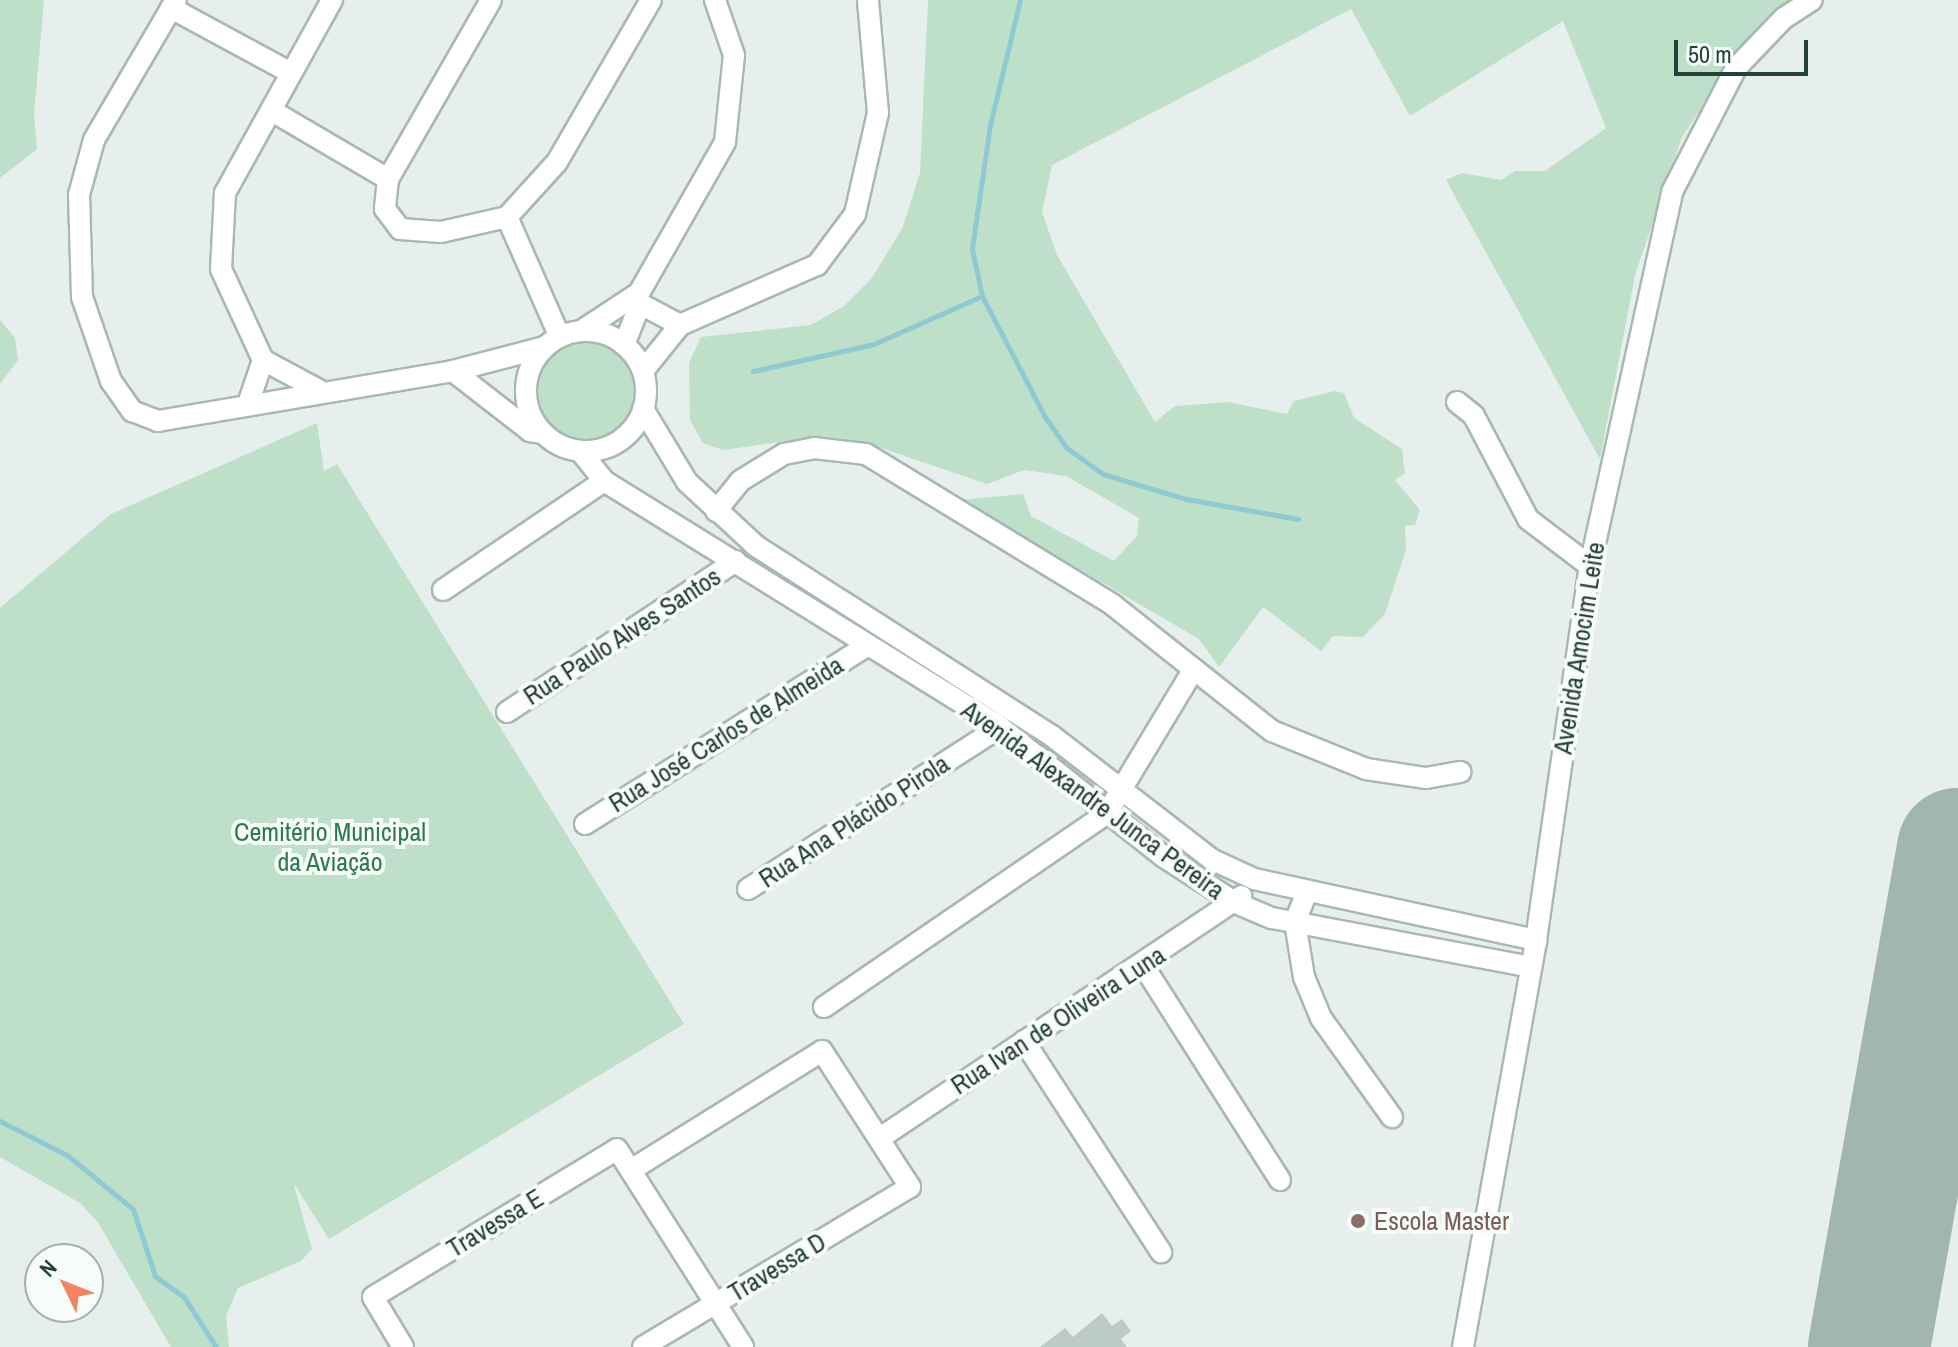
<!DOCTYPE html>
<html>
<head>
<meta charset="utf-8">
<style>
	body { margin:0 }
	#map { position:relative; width:1958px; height:1347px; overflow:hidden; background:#e6efeb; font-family:"Archivo Narrow",sans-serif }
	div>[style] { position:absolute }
	.green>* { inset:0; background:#bfe0c8 }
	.round { border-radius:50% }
	.stream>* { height:5px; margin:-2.5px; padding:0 2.5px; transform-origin:2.5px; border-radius:2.5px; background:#8ec9d4 }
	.runway>* { height:122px; margin:-61px; padding:0 61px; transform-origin:61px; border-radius:61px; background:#a2b6b0 }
	.building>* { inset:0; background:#bbcac4 }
	.roads { filter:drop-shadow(2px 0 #a8b8b2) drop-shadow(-2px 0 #a8b8b2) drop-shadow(0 2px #a8b8b2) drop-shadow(0 -2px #a8b8b2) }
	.minor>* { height:20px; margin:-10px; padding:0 10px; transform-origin:10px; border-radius:10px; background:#fff }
	.minor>.ring { margin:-10px; padding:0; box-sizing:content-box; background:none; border:20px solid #fff; border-radius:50% }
	.dots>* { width:22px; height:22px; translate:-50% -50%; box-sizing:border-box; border:4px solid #f7fbf9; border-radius:50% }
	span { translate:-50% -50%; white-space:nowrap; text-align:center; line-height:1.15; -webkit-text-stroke:8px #f7fbf9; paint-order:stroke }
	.street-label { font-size:26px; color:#24423a }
	.park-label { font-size:26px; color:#2d7a4b }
	.education-label { font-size:26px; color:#785e54 }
	.left { translate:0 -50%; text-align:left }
	.north { position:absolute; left:24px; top:1243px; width:80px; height:80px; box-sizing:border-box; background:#f7fbf9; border:2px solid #a3b1ad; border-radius:50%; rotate:313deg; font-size:22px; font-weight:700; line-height:32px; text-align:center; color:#24423a }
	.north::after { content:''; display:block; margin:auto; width:28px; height:36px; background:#f4845f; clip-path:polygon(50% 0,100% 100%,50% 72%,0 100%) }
	.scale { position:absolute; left:1674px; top:40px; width:134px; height:36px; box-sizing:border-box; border:4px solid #24423a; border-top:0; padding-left:10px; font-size:24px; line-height:28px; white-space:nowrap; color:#24423a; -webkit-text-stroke:6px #f7fbf9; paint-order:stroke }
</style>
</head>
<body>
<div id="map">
	<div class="green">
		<div style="clip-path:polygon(0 0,44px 0,34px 114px,37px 149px,0 178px)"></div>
		<div style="clip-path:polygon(928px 0,1803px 0,1740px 50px,1682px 137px,1635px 275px,1600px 459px,1446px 180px,1462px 173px,1501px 180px,1515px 171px,1545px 171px,1606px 128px,1563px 21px,1410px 116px,1351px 9px,1052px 165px,1042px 212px,1057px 255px,1155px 422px,1175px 406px,1228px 402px,1287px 414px,1294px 401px,1335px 391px,1344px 393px,1354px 418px,1402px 449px,1405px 473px,1395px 480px,1420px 510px,1415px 525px,1405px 526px,1406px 550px,1385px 614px,1363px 637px,1333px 636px,1321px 651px,1263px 607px,1219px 667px,1199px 639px,961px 500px,1023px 494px,1031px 516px,1114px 561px,1137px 536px,1139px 518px,1066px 476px,1024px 470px,987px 484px,864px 442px,821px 436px,723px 450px,703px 443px,690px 420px,689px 363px,701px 337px,811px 325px,844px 306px,871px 279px,902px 229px,920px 173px)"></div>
		<div style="clip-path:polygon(0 320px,15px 338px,18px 360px,0 384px)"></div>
		<div class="round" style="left:536px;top:341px;width:100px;height:100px"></div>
		<div style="clip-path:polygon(317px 423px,324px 471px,337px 464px,684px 1024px,329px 1239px,293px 1182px,312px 1249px,301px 1261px,238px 1288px,226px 1316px,229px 1347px,171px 1347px,97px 1221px,80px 1203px,0 1157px,0 608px,111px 514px)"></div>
	</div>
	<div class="stream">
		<div style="left:1020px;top:0;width:129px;rotate:103.5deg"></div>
		<div style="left:990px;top:125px;width:125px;rotate:98.3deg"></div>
		<div style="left:972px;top:249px;width:48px;rotate:78deg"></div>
		<div style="left:982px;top:296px;width:136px;rotate:62.5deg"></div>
		<div style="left:1045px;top:417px;width:38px;rotate:55deg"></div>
		<div style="left:1067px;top:448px;width:44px;rotate:35.8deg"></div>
		<div style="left:1103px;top:474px;width:87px;rotate:16.8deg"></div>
		<div style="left:1186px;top:499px;width:114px;rotate:10.1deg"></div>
		<div style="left:753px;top:371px;width:124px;rotate:-12.6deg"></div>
		<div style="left:874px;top:344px;width:118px;rotate:-24deg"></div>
		<div style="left:0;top:1121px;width:75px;rotate:26.9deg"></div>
		<div style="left:67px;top:1155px;width:85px;rotate:39.3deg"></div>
		<div style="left:133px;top:1209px;width:71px;rotate:71.8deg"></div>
		<div style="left:155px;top:1276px;width:36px;rotate:36deg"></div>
		<div style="left:184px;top:1297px;width:59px;rotate:57.4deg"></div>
	</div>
	<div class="runway">
		<div style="left:1869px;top:1347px;width:506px;rotate:-79.87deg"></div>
	</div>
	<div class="building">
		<div style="clip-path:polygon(1102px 1313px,1112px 1326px,1122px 1319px,1131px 1331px,1121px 1339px,1127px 1347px,1040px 1347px,1065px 1328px,1073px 1337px)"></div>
	</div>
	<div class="roads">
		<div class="minor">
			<div style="left:176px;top:0;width:162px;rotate:120.4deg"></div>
			<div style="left:94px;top:140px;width:57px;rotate:105.3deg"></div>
			<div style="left:79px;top:195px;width:102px;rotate:88.3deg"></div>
			<div style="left:82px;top:297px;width:89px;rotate:71deg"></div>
			<div style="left:111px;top:381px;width:37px;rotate:55deg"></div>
			<div style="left:132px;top:411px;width:28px;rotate:21deg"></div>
			<div style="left:158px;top:421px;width:299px;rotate:-9.6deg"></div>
			<div style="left:453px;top:371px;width:95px;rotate:-14.6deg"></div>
			<div style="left:491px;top:0;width:207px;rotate:119.9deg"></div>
			<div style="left:388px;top:179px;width:30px;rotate:96deg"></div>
			<div style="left:385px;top:209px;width:25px;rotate:53deg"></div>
			<div style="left:400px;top:229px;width:41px;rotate:4.2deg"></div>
			<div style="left:441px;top:232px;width:68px;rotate:-12.8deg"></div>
			<div style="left:507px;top:217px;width:74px;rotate:-47.7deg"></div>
			<div style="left:557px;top:162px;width:187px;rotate:-59.9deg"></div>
			<div style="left:171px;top:8px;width:136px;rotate:28.4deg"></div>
			<div style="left:272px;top:111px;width:134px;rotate:30.4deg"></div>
			<div style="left:507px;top:217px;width:131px;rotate:66.2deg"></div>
			<div style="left:633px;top:300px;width:53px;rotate:28deg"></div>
			<div style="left:581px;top:331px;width:69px;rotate:-33.2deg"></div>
			<div style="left:639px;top:293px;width:174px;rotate:-60.3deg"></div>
			<div style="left:725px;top:142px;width:87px;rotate:-84.1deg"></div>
			<div style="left:734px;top:55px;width:58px;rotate:-109.1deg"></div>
			<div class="ring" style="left:526px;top:331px;width:100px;height:100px"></div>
			<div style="left:624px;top:345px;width:44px;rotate:-68.7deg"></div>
			<div style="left:263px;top:360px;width:64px;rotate:28.2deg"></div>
			<div style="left:453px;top:371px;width:98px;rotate:37.9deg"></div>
			<div style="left:530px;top:431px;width:13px;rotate:9deg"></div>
			<div style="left:643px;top:371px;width:59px;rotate:-51.2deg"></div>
			<div style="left:680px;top:325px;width:150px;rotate:-23.7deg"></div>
			<div style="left:817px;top:265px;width:64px;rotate:-53.3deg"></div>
			<div style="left:855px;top:214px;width:104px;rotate:-77.2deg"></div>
			<div style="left:878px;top:113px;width:113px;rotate:-95.1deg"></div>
			<div style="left:1457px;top:402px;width:22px;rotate:39deg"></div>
			<div style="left:1474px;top:416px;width:116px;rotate:62.3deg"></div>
			<div style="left:1528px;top:519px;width:78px;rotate:37.2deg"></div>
			<div style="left:248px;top:404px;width:46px;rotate:-71.2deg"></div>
			<div style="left:263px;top:360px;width:100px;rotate:-114.8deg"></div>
			<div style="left:221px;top:269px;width:76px;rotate:-87deg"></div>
			<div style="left:225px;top:193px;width:221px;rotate:-61deg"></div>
			<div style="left:643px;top:409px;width:85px;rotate:58.9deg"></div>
			<div style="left:687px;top:482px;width:94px;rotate:42.8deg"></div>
			<div style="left:756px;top:546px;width:352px;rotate:32.7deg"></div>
			<div style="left:1052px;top:736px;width:201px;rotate:37.7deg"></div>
			<div style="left:1211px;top:859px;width:47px;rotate:24.9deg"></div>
			<div style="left:1254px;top:879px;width:289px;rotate:12.2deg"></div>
			<div style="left:580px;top:451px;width:38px;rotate:51deg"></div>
			<div style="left:604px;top:481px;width:466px;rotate:31.8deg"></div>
			<div style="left:1000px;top:727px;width:209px;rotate:38.4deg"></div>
			<div style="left:1164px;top:857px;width:85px;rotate:32.6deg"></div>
			<div style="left:1236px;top:903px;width:39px;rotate:23deg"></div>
			<div style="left:1272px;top:918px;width:264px;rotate:10.7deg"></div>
			<div style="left:716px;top:511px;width:38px;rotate:-51deg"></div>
			<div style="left:740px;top:481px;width:52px;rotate:-31.5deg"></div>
			<div style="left:784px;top:454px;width:31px;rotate:-11deg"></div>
			<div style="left:814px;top:448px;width:52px;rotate:6.6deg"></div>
			<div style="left:866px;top:454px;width:289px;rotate:31.4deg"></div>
			<div style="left:1113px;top:605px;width:203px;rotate:38.4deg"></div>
			<div style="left:1272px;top:731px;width:101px;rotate:22deg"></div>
			<div style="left:1366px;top:769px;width:61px;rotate:8.5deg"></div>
			<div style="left:1426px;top:778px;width:35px;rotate:-10deg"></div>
			<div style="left:443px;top:590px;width:194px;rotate:-34.1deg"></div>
			<div style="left:507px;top:712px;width:274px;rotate:-33.4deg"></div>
			<div style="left:585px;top:824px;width:335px;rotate:-32.3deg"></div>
			<div style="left:748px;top:889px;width:300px;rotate:-32.7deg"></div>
			<div style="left:1307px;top:892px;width:32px;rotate:112deg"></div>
			<div style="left:1295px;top:922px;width:56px;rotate:80.7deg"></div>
			<div style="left:1304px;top:977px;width:44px;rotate:67.5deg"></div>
			<div style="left:1321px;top:1018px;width:122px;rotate:54.4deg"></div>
			<div style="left:1143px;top:965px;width:255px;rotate:57.5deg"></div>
			<div style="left:824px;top:1007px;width:343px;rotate:-34.4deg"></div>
			<div style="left:1107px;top:813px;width:168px;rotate:-58.9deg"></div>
			<div style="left:1024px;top:1041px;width:252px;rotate:57deg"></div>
			<div style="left:880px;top:1138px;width:435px;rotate:-33.8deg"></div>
			<div style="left:631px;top:1170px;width:225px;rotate:-31.9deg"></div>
			<div style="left:822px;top:1051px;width:162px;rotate:57.1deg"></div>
			<div style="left:910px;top:1187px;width:311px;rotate:149.1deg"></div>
			<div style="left:403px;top:1347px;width:58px;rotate:-121deg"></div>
			<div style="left:373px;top:1297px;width:285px;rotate:-31.2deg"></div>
			<div style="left:617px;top:1149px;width:235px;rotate:57.5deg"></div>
			<div style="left:1463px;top:1347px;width:413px;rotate:-79.8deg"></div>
			<div style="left:1536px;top:940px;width:378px;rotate:-81.8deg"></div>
			<div style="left:1590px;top:566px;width:383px;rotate:-77.6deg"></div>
			<div style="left:1672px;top:192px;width:140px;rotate:-62.7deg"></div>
			<div style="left:1736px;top:68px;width:69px;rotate:-46.2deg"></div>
			<div style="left:1784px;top:18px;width:33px;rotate:-33deg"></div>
		</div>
	</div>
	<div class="dots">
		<div style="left:1358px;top:1221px;background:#8d6e63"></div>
	</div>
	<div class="street-label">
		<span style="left:622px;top:636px;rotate:-33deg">Rua Paulo Alves Santos</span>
		<span style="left:1579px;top:648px;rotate:-81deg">Avenida Amocim Leite</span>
		<span style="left:726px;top:734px;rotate:-32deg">Rua José Carlos de Almeida</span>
		<span style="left:1093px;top:800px;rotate:36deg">Avenida Alexandre Junca Pereira</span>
		<span style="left:854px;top:821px;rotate:-33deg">Rua Ana Plácido Pirola</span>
		<span style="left:1058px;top:1020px;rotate:-33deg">Rua Ivan de Oliveira Luna</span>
		<span style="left:495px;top:1223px;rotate:-31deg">Travessa E</span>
		<span style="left:777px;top:1267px;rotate:-31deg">Travessa D</span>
	</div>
	<div class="park-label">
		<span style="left:330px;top:847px">Cemitério Municipal<br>da Aviação</span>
	</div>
	<div class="education-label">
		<span class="left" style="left:1374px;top:1221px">Escola Master</span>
	</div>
	<div class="north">N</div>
	<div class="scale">50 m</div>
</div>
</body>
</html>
